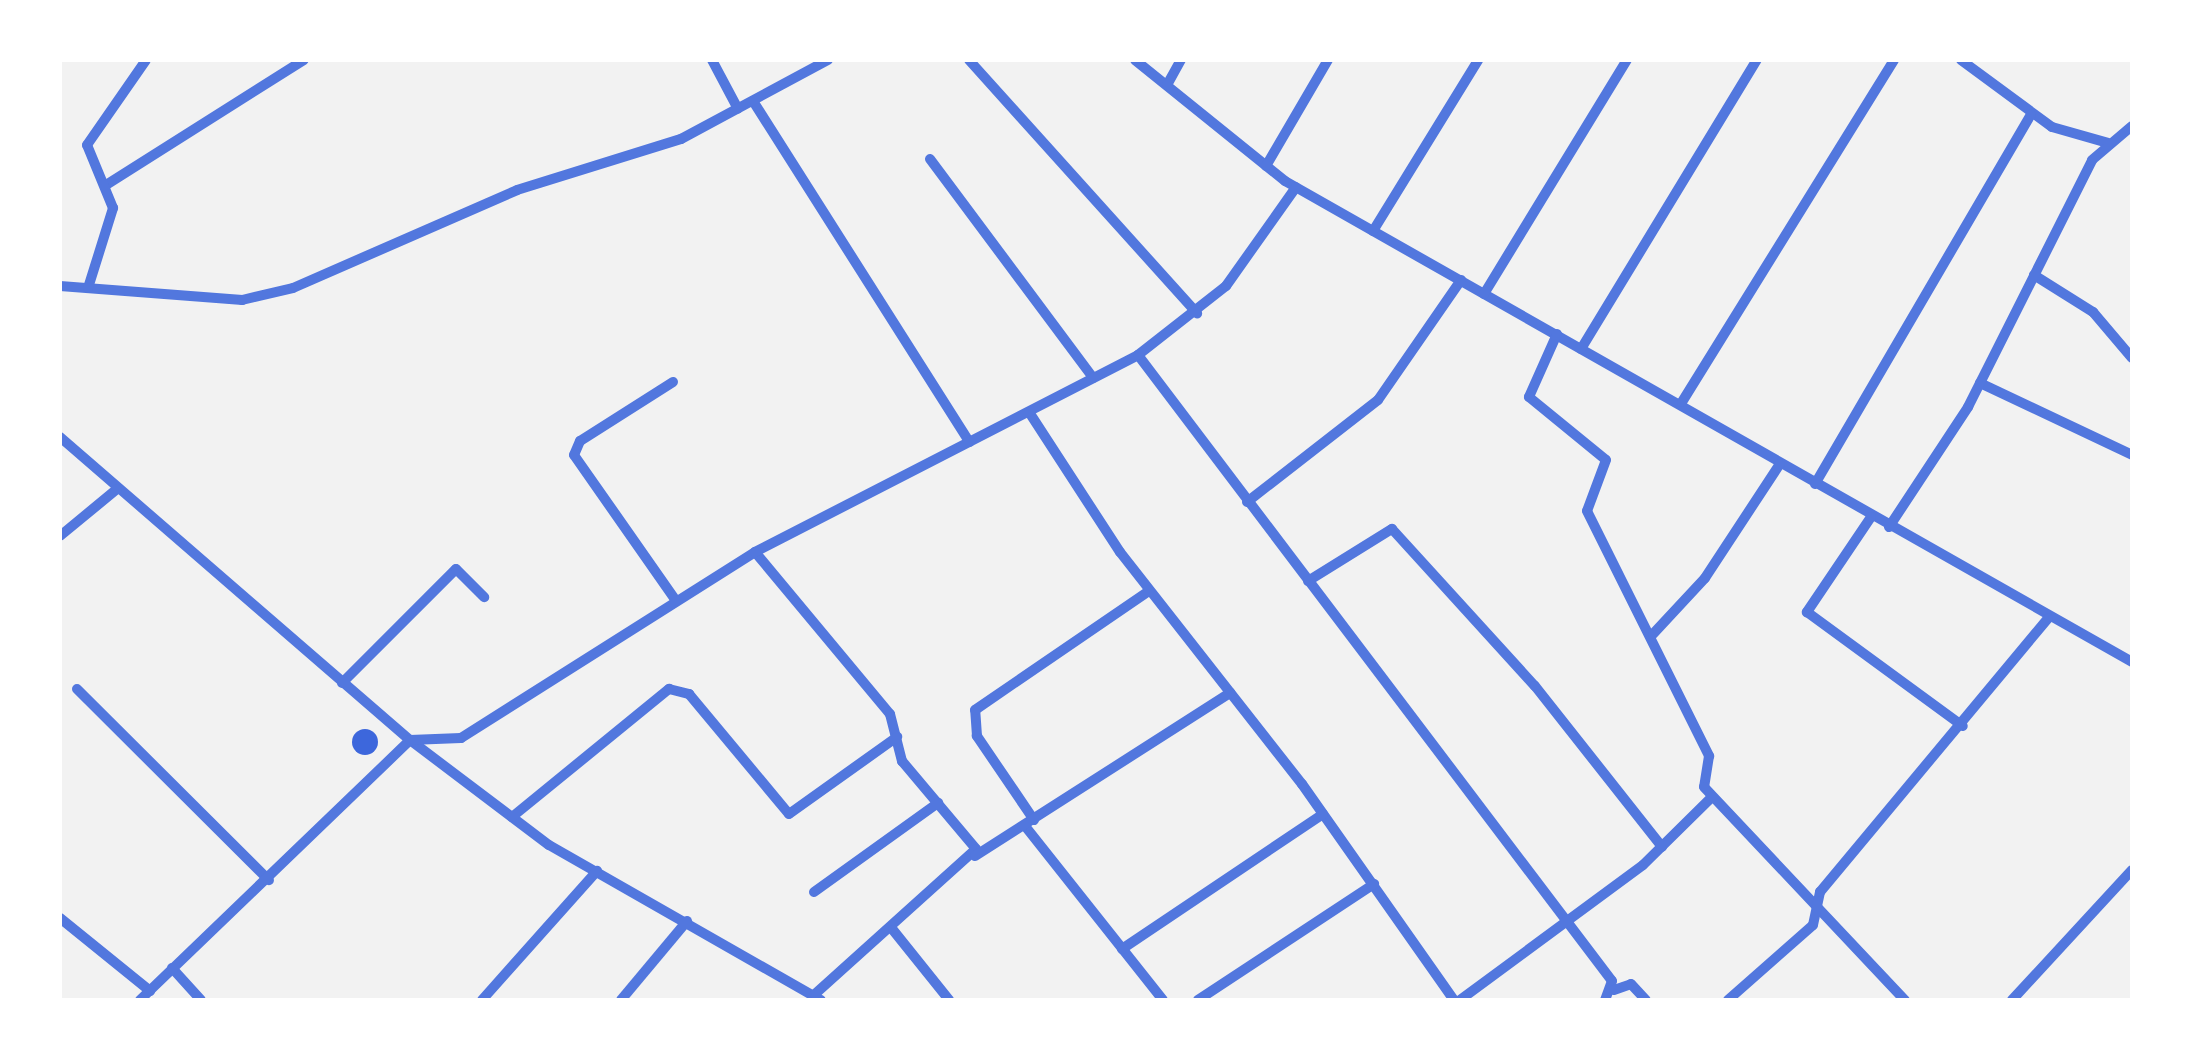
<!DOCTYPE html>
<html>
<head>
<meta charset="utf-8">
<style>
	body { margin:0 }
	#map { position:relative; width:2192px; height:1060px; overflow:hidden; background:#f2f2f2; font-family:"PT Sans",sans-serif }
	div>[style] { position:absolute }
	.building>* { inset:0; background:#3d67dc }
	.round { border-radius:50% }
	.minor>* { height:10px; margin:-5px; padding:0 5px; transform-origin:5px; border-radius:5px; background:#5277de }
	span { translate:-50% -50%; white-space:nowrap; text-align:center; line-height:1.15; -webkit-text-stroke:10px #fff; paint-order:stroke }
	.frame { position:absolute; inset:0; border:62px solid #fff; pointer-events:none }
</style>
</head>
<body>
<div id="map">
	<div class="building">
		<div class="round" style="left:352px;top:729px;width:26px;height:26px"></div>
	</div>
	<div class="minor">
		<div style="left:712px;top:60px;width:55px;rotate:62deg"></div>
		<div style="left:969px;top:60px;width:341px;rotate:48deg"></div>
		<div style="left:1135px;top:60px;width:193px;rotate:38.9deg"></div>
		<div style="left:1285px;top:181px;width:974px;rotate:29.59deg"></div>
		<div style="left:1961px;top:60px;width:113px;rotate:36.4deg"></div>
		<div style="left:2052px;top:127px;width:58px;rotate:15.9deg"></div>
		<div style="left:1167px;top:85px;width:29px;rotate:-61deg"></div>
		<div style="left:753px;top:101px;width:404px;rotate:57.6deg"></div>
		<div style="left:930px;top:159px;width:273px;rotate:53.3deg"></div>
		<div style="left:1266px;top:166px;width:123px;rotate:-59.7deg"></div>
		<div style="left:106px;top:185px;width:234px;rotate:-32.3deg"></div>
		<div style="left:1373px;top:231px;width:201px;rotate:-58.4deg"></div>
		<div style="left:2034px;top:275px;width:70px;rotate:32.1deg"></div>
		<div style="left:2093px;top:312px;width:60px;rotate:49.7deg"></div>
		<div style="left:60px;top:286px;width:183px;rotate:4.4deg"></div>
		<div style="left:242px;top:300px;width:52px;rotate:-13.2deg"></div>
		<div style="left:293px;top:288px;width:244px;rotate:-23.6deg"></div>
		<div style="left:517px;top:190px;width:172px;rotate:-17.3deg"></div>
		<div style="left:681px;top:139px;width:167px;rotate:-28.3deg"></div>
		<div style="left:88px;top:288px;width:84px;rotate:-72.6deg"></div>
		<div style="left:113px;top:208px;width:68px;rotate:-112.4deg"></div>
		<div style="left:87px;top:145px;width:103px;rotate:-55.2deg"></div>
		<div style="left:1484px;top:294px;width:274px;rotate:-58.6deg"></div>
		<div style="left:1557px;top:334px;width:69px;rotate:114deg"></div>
		<div style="left:1529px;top:397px;width:99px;rotate:39.3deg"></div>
		<div style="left:1606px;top:460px;width:54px;rotate:110.4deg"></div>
		<div style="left:1587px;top:511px;width:274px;rotate:63.5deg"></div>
		<div style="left:1709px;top:756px;width:31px;rotate:99deg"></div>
		<div style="left:1704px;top:787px;width:293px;rotate:46.7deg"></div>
		<div style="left:1581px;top:349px;width:338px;rotate:-58.7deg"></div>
		<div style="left:1138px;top:355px;width:785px;rotate:52.87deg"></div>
		<div style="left:1612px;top:981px;width:20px;rotate:110deg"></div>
		<div style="left:673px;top:382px;width:110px;rotate:147.6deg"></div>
		<div style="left:580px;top:441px;width:15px;rotate:113deg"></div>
		<div style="left:574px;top:455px;width:174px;rotate:55deg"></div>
		<div style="left:1980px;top:383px;width:168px;rotate:25.3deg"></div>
		<div style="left:1682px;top:402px;width:402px;rotate:-58.2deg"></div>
		<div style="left:1029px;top:412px;width:167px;rotate:57deg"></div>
		<div style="left:1120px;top:552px;width:295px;rotate:51.9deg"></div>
		<div style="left:1302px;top:784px;width:264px;rotate:54.9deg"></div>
		<div style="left:60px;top:437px;width:463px;rotate:40.9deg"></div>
		<div style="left:410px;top:740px;width:174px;rotate:37.1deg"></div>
		<div style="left:549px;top:845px;width:313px;rotate:29.7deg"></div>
		<div style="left:1815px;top:484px;width:428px;rotate:-59.7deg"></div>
		<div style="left:1247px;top:502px;width:166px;rotate:-37.9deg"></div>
		<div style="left:1378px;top:400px;width:146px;rotate:-55.3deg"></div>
		<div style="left:1871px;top:517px;width:115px;rotate:124deg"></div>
		<div style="left:1807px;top:612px;width:193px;rotate:36.2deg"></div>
		<div style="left:1889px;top:527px;width:144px;rotate:-56.6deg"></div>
		<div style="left:1968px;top:407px;width:276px;rotate:-63.3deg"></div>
		<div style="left:2092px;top:160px;width:52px;rotate:-40.4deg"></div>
		<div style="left:60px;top:536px;width:74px;rotate:-39.5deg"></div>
		<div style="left:755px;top:552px;width:211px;rotate:50.2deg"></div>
		<div style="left:890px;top:714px;width:49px;rotate:75.7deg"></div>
		<div style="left:902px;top:761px;width:115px;rotate:49.9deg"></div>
		<div style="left:976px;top:849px;width:217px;rotate:138deg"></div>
		<div style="left:1308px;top:581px;width:99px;rotate:-31.8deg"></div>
		<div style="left:1392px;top:529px;width:212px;rotate:47.7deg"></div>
		<div style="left:1535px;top:686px;width:205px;rotate:51.7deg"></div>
		<div style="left:1653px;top:634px;width:76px;rotate:-47.1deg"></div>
		<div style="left:1705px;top:578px;width:136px;rotate:-56.7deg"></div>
		<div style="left:342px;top:683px;width:161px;rotate:-45deg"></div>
		<div style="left:456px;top:569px;width:40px;rotate:45deg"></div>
		<div style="left:77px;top:689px;width:271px;rotate:44.9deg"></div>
		<div style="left:512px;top:817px;width:203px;rotate:-39.2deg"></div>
		<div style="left:669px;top:689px;width:21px;rotate:14deg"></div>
		<div style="left:689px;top:694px;width:156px;rotate:50.2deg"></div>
		<div style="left:789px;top:814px;width:133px;rotate:-35.5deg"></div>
		<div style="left:1034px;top:820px;width:102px;rotate:-124.2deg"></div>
		<div style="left:977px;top:736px;width:26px;rotate:-94deg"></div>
		<div style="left:975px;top:710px;width:211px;rotate:-34.4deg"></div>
		<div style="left:1025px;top:826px;width:222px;rotate:51.6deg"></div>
		<div style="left:975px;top:856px;width:303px;rotate:-32.6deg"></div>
		<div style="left:814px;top:892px;width:153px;rotate:-35.7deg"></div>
		<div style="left:60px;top:918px;width:116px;rotate:39deg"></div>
		<div style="left:893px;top:930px;width:90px;rotate:51.3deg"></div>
		<div style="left:1122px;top:949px;width:242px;rotate:-33.9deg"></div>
		<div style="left:172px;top:968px;width:43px;rotate:47.8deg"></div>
		<div style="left:1614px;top:990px;width:18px;rotate:-19deg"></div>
		<div style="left:1631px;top:984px;width:22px;rotate:47deg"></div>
		<div style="left:140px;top:1000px;width:375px;rotate:-43.9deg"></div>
		<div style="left:410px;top:740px;width:51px;rotate:-2.2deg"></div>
		<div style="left:461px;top:738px;width:348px;rotate:-32.3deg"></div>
		<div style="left:755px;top:552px;width:431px;rotate:-27.2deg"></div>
		<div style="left:1138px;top:355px;width:112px;rotate:-38.1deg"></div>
		<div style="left:1226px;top:286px;width:121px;rotate:-54.7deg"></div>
		<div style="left:482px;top:1000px;width:173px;rotate:-48.3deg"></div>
		<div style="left:621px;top:1000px;width:103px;rotate:-50.1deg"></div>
		<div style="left:1198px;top:1000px;width:211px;rotate:-33.4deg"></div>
		<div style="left:1460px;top:1000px;width:227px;rotate:-36.4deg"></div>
		<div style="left:1643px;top:865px;width:97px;rotate:-44.6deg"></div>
		<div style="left:1728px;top:1000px;width:113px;rotate:-41.4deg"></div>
		<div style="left:1813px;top:925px;width:34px;rotate:-78deg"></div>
		<div style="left:1820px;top:892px;width:356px;rotate:-50.2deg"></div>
		<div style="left:2012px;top:1000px;width:177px;rotate:-47.3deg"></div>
	</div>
	<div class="frame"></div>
</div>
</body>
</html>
